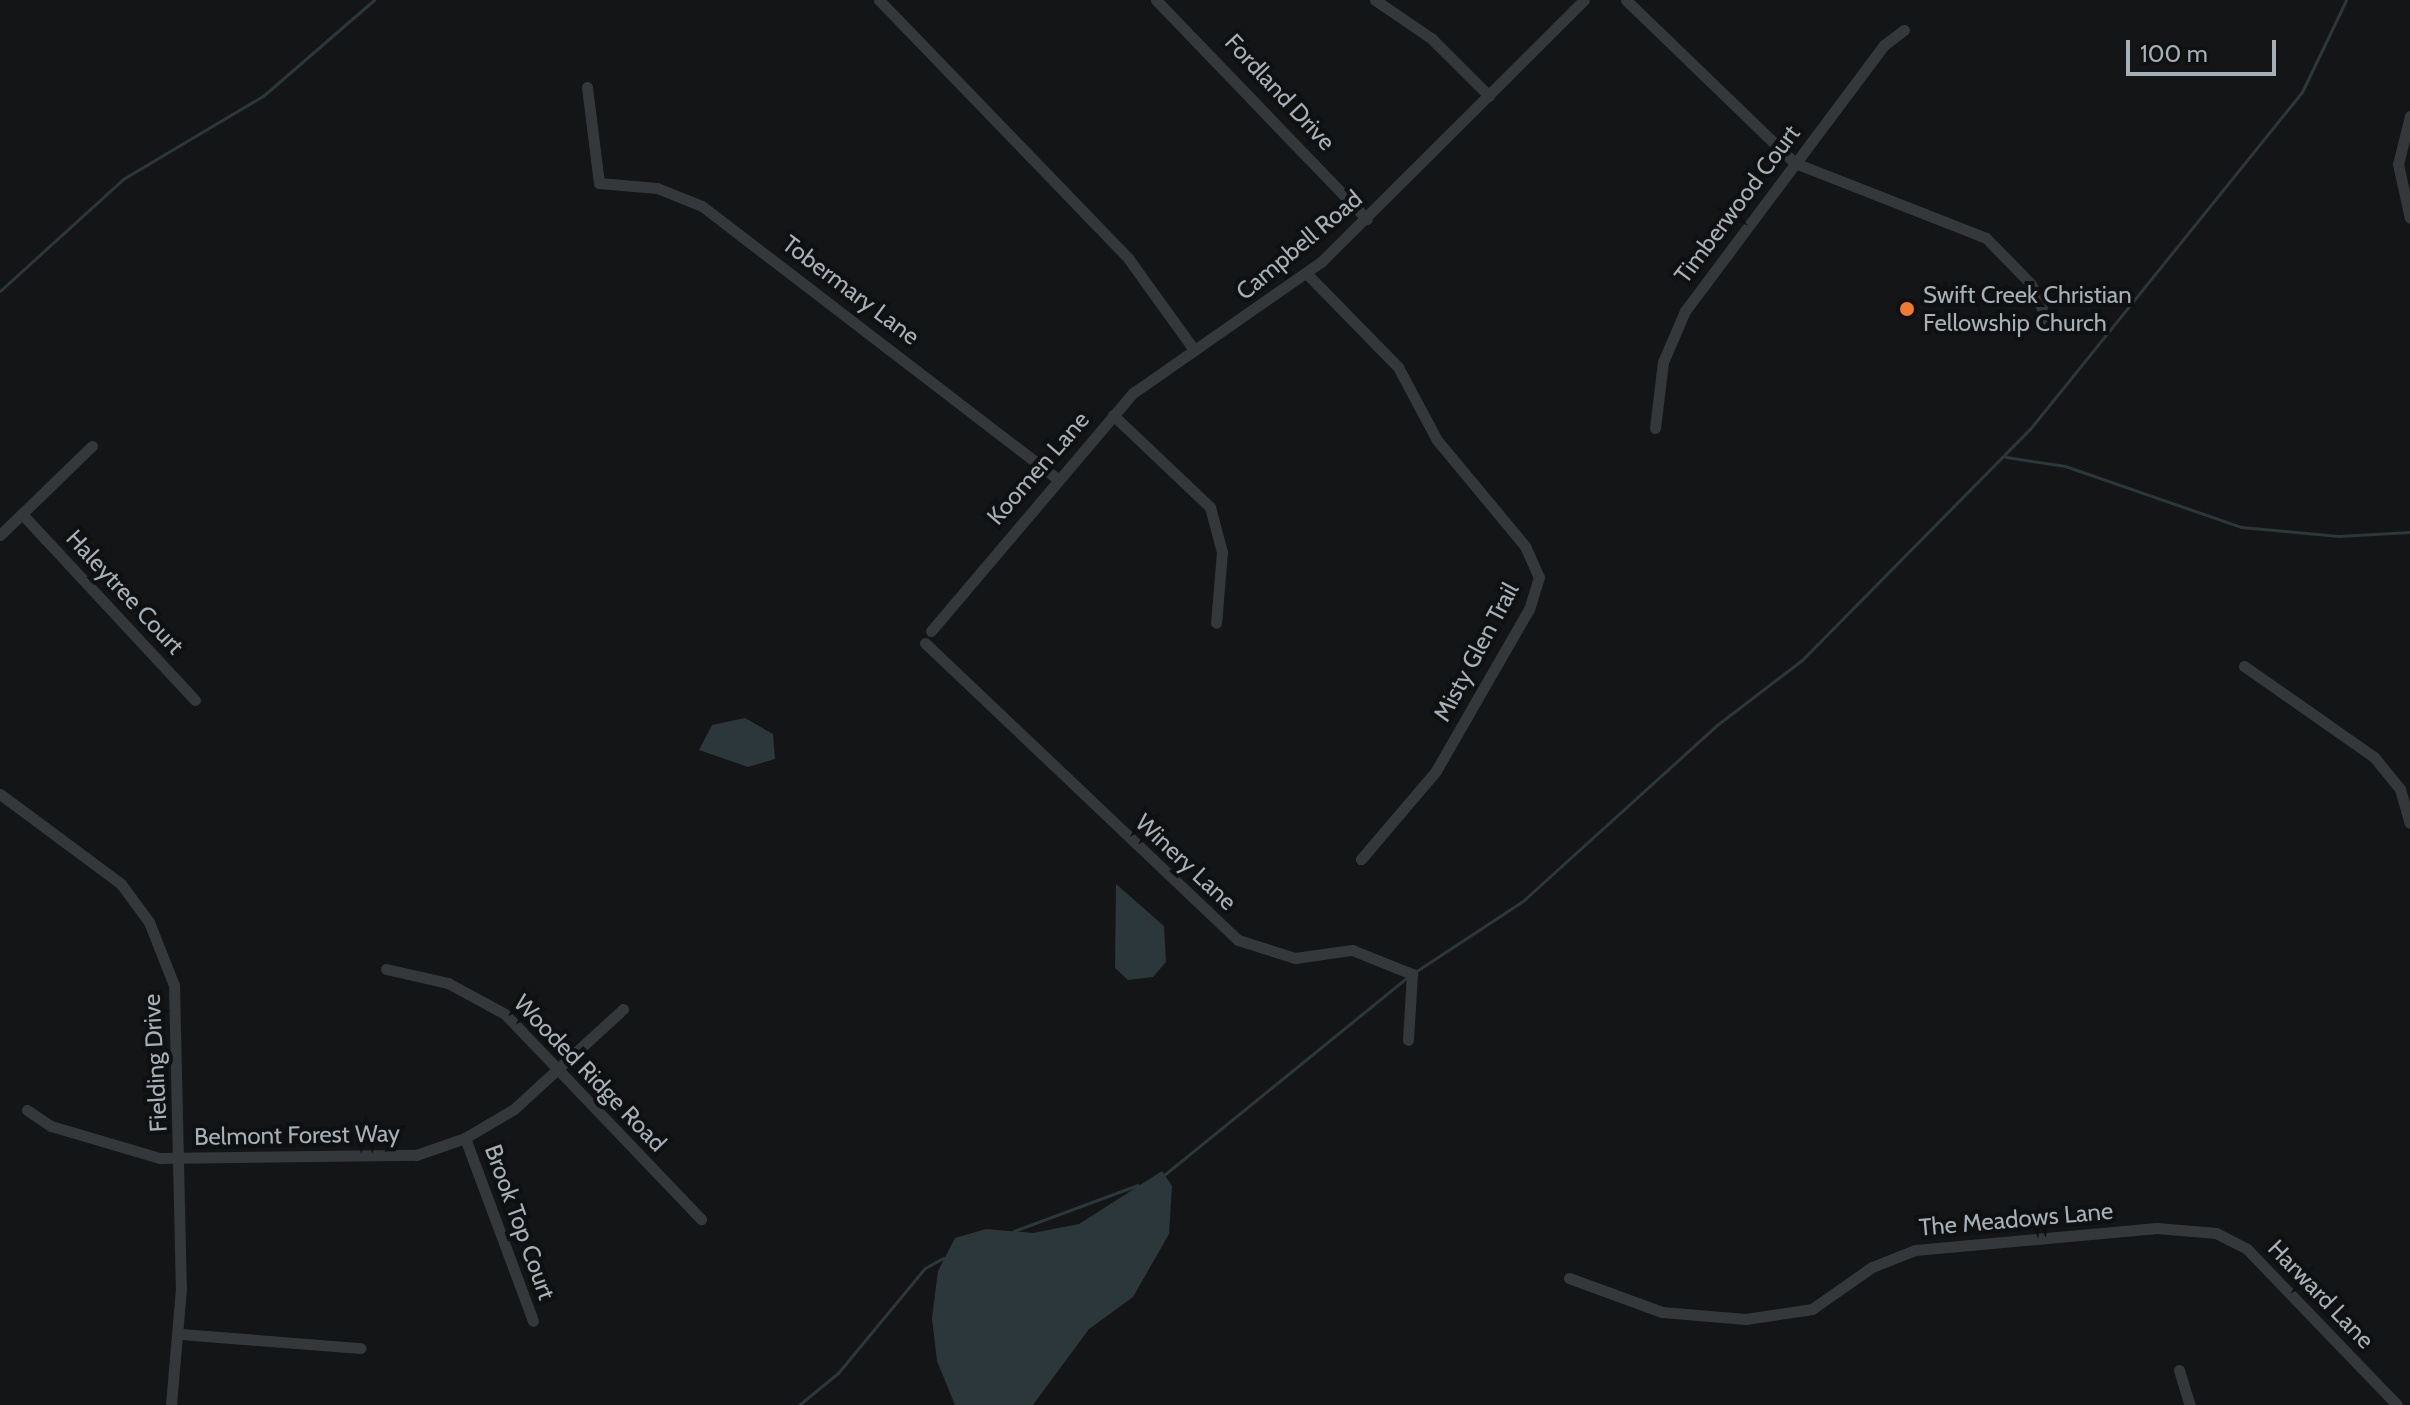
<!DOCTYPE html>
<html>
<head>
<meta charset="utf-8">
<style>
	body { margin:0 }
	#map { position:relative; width:2410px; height:1405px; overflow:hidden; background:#141516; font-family:Cabin,sans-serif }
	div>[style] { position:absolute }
	.water>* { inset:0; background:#2b373a }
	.stream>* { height:3px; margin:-1.5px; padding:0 1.5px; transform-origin:1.5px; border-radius:1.5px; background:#2b373a }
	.street>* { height:11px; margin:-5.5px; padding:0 5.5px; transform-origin:5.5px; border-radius:5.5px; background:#35383b }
	.dots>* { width:22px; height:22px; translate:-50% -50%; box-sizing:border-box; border:4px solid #0f1011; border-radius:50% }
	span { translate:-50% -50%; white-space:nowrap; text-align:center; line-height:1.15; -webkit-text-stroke:8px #0f1011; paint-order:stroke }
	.street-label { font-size:24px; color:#a6b0b6 }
	.poi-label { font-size:24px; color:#a6b0b6 }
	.left { translate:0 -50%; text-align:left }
	.scale { position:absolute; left:2126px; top:40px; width:150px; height:36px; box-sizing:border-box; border:4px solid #a6b0b6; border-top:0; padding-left:10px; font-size:24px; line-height:28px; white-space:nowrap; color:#a6b0b6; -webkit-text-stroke:6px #0f1011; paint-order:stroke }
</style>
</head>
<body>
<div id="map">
	<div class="water">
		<div style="clip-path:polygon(745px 718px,773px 734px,775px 759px,748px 767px,699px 750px,712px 725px)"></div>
		<div style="clip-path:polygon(1116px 884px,1164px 926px,1166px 962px,1153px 977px,1128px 980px,1115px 968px)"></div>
		<div style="clip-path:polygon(1162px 1171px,1172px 1186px,1169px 1234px,1133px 1297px,1089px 1329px,1033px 1405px,955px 1405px,937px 1361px,932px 1318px,938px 1271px,955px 1238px,986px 1229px,1033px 1233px,1079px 1224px)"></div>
	</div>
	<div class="stream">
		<div style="left:0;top:291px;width:166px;rotate:-42.3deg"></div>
		<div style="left:123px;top:179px;width:163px;rotate:-30.7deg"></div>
		<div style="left:263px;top:96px;width:147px;rotate:-40.9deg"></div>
		<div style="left:2006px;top:457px;width:60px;rotate:8.7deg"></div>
		<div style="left:2065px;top:466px;width:186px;rotate:19.1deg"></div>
		<div style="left:2241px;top:527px;width:98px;rotate:5.2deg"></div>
		<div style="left:2339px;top:536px;width:71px;rotate:-3.2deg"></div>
		<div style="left:1415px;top:972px;width:131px;rotate:-33.4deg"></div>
		<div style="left:1524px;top:900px;width:261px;rotate:-42.2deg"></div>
		<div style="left:1717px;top:725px;width:107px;rotate:-37.4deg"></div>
		<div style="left:1802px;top:660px;width:325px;rotate:-45.4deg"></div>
		<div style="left:2030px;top:429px;width:433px;rotate:-51.1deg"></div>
		<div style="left:2302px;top:92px;width:102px;rotate:-64.4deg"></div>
		<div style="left:1164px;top:1175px;width:316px;rotate:-39.1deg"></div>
		<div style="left:1014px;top:1231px;width:132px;rotate:-20.4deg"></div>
		<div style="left:799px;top:1405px;width:50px;rotate:-39.4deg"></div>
		<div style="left:838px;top:1373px;width:136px;rotate:-50.4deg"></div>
		<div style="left:925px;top:1268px;width:21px;rotate:-29deg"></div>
	</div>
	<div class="street">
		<div style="left:879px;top:0;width:359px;rotate:46deg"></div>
		<div style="left:1128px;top:258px;width:110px;rotate:54.3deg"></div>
		<div style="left:1156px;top:0;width:304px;rotate:46.1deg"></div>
		<div style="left:1375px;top:0;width:68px;rotate:34.2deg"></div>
		<div style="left:1431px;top:38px;width:82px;rotate:45deg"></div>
		<div style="left:1626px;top:0;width:235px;rotate:44deg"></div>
		<div style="left:1795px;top:163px;width:205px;rotate:21.4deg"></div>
		<div style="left:1986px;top:238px;width:64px;rotate:45.6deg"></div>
		<div style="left:2031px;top:284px;width:46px;rotate:65.7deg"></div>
		<div style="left:587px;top:87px;width:97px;rotate:82.9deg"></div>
		<div style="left:599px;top:183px;width:58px;rotate:4.9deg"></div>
		<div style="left:657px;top:188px;width:48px;rotate:21.8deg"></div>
		<div style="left:702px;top:206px;width:447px;rotate:37.5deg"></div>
		<div style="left:2410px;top:116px;width:49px;rotate:104deg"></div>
		<div style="left:2398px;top:164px;width:55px;rotate:77.5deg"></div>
		<div style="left:1307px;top:274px;width:130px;rotate:45.6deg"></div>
		<div style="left:1398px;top:367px;width:83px;rotate:61.9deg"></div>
		<div style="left:1437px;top:440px;width:138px;rotate:50.3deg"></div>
		<div style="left:1525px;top:546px;width:34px;rotate:66deg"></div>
		<div style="left:1539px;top:577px;width:34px;rotate:107deg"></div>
		<div style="left:1529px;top:609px;width:187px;rotate:119.9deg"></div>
		<div style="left:1436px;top:771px;width:116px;rotate:130.4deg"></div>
		<div style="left:1113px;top:415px;width:134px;rotate:43.5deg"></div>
		<div style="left:1210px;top:507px;width:47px;rotate:75.1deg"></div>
		<div style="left:1222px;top:552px;width:71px;rotate:94.8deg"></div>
		<div style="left:1655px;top:428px;width:66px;rotate:-83.1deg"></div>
		<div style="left:1663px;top:362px;width:56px;rotate:-66.7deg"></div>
		<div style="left:1685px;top:311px;width:332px;rotate:-53.2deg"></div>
		<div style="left:1884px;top:45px;width:25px;rotate:-37deg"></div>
		<div style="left:22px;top:514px;width:254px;rotate:47.1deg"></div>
		<div style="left:0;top:535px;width:128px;rotate:-44.1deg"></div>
		<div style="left:931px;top:631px;width:312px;rotate:-49.7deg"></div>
		<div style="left:1133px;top:393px;width:229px;rotate:-34.9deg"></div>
		<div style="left:1321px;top:262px;width:371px;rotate:-44.9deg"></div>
		<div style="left:925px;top:643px;width:431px;rotate:43.5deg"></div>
		<div style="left:1238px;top:940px;width:60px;rotate:17.5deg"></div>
		<div style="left:1295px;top:958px;width:58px;rotate:-8deg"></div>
		<div style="left:1352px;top:950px;width:65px;rotate:21.8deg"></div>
		<div style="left:1412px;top:974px;width:66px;rotate:93.5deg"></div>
		<div style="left:2244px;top:666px;width:159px;rotate:35deg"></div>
		<div style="left:2374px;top:757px;width:41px;rotate:50.9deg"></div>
		<div style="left:2400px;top:789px;width:35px;rotate:74deg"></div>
		<div style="left:0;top:794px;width:151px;rotate:36.6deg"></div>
		<div style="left:121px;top:884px;width:47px;rotate:53.6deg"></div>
		<div style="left:149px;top:922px;width:68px;rotate:68.4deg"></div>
		<div style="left:174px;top:985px;width:303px;rotate:88.7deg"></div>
		<div style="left:181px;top:1288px;width:117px;rotate:94.9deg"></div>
		<div style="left:386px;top:969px;width:64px;rotate:12.7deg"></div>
		<div style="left:448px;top:983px;width:65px;rotate:28.5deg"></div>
		<div style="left:505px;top:1014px;width:284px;rotate:46.3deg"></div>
		<div style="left:27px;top:1110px;width:29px;rotate:34deg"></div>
		<div style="left:51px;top:1126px;width:114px;rotate:16.4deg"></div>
		<div style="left:160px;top:1158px;width:256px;rotate:-0.7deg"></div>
		<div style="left:416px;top:1155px;width:52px;rotate:-19.1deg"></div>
		<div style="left:465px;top:1138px;width:57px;rotate:-30.6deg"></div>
		<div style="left:514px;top:1109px;width:148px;rotate:-42.5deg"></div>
		<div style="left:465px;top:1138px;width:195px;rotate:69.6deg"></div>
		<div style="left:1569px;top:1278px;width:99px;rotate:20.1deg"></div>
		<div style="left:1662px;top:1312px;width:84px;rotate:4.8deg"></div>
		<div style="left:1746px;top:1319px;width:67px;rotate:-8.6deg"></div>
		<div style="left:1812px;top:1309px;width:73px;rotate:-35deg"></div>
		<div style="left:1872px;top:1267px;width:46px;rotate:-21.6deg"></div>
		<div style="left:1915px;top:1250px;width:243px;rotate:-5.2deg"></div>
		<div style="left:2157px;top:1228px;width:59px;rotate:4.8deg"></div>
		<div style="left:2216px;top:1233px;width:35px;rotate:27deg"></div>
		<div style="left:2247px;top:1249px;width:216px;rotate:46.1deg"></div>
		<div style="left:181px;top:1334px;width:180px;rotate:4.5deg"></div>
		<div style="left:2179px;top:1370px;width:37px;rotate:73deg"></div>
	</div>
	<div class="dots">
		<div style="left:1907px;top:309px;background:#f07a32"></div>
	</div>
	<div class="street-label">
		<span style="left:1280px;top:92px;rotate:47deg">Fordland Drive</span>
		<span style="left:1737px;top:204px;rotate:-53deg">Timberwood Court</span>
		<span style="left:1299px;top:245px;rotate:-40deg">Campbell Road</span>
		<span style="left:851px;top:290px;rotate:37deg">Tobermary Lane</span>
		<span style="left:1038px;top:468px;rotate:-49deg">Koomen Lane</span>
		<span style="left:125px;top:592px;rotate:47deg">Haleytree Court</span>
		<span style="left:1476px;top:652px;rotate:-62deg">Misty Glen Trail</span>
		<span style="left:1186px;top:862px;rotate:43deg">Winery Lane</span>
		<span style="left:155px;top:1063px;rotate:-93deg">Fielding Drive</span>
		<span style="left:590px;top:1073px;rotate:46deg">Wooded Ridge Road</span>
		<span style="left:297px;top:1135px;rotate:-1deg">Belmont Forest Way</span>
		<span style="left:2016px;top:1219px;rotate:-5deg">The Meadows Lane</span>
		<span style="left:520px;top:1222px;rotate:70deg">Brook Top Court</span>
		<span style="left:2321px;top:1294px;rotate:46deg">Harward Lane</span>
	</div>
	<div class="poi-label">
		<span class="left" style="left:1923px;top:309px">Swift Creek Christian<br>Fellowship Church</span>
	</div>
	<div class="scale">100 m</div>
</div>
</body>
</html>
